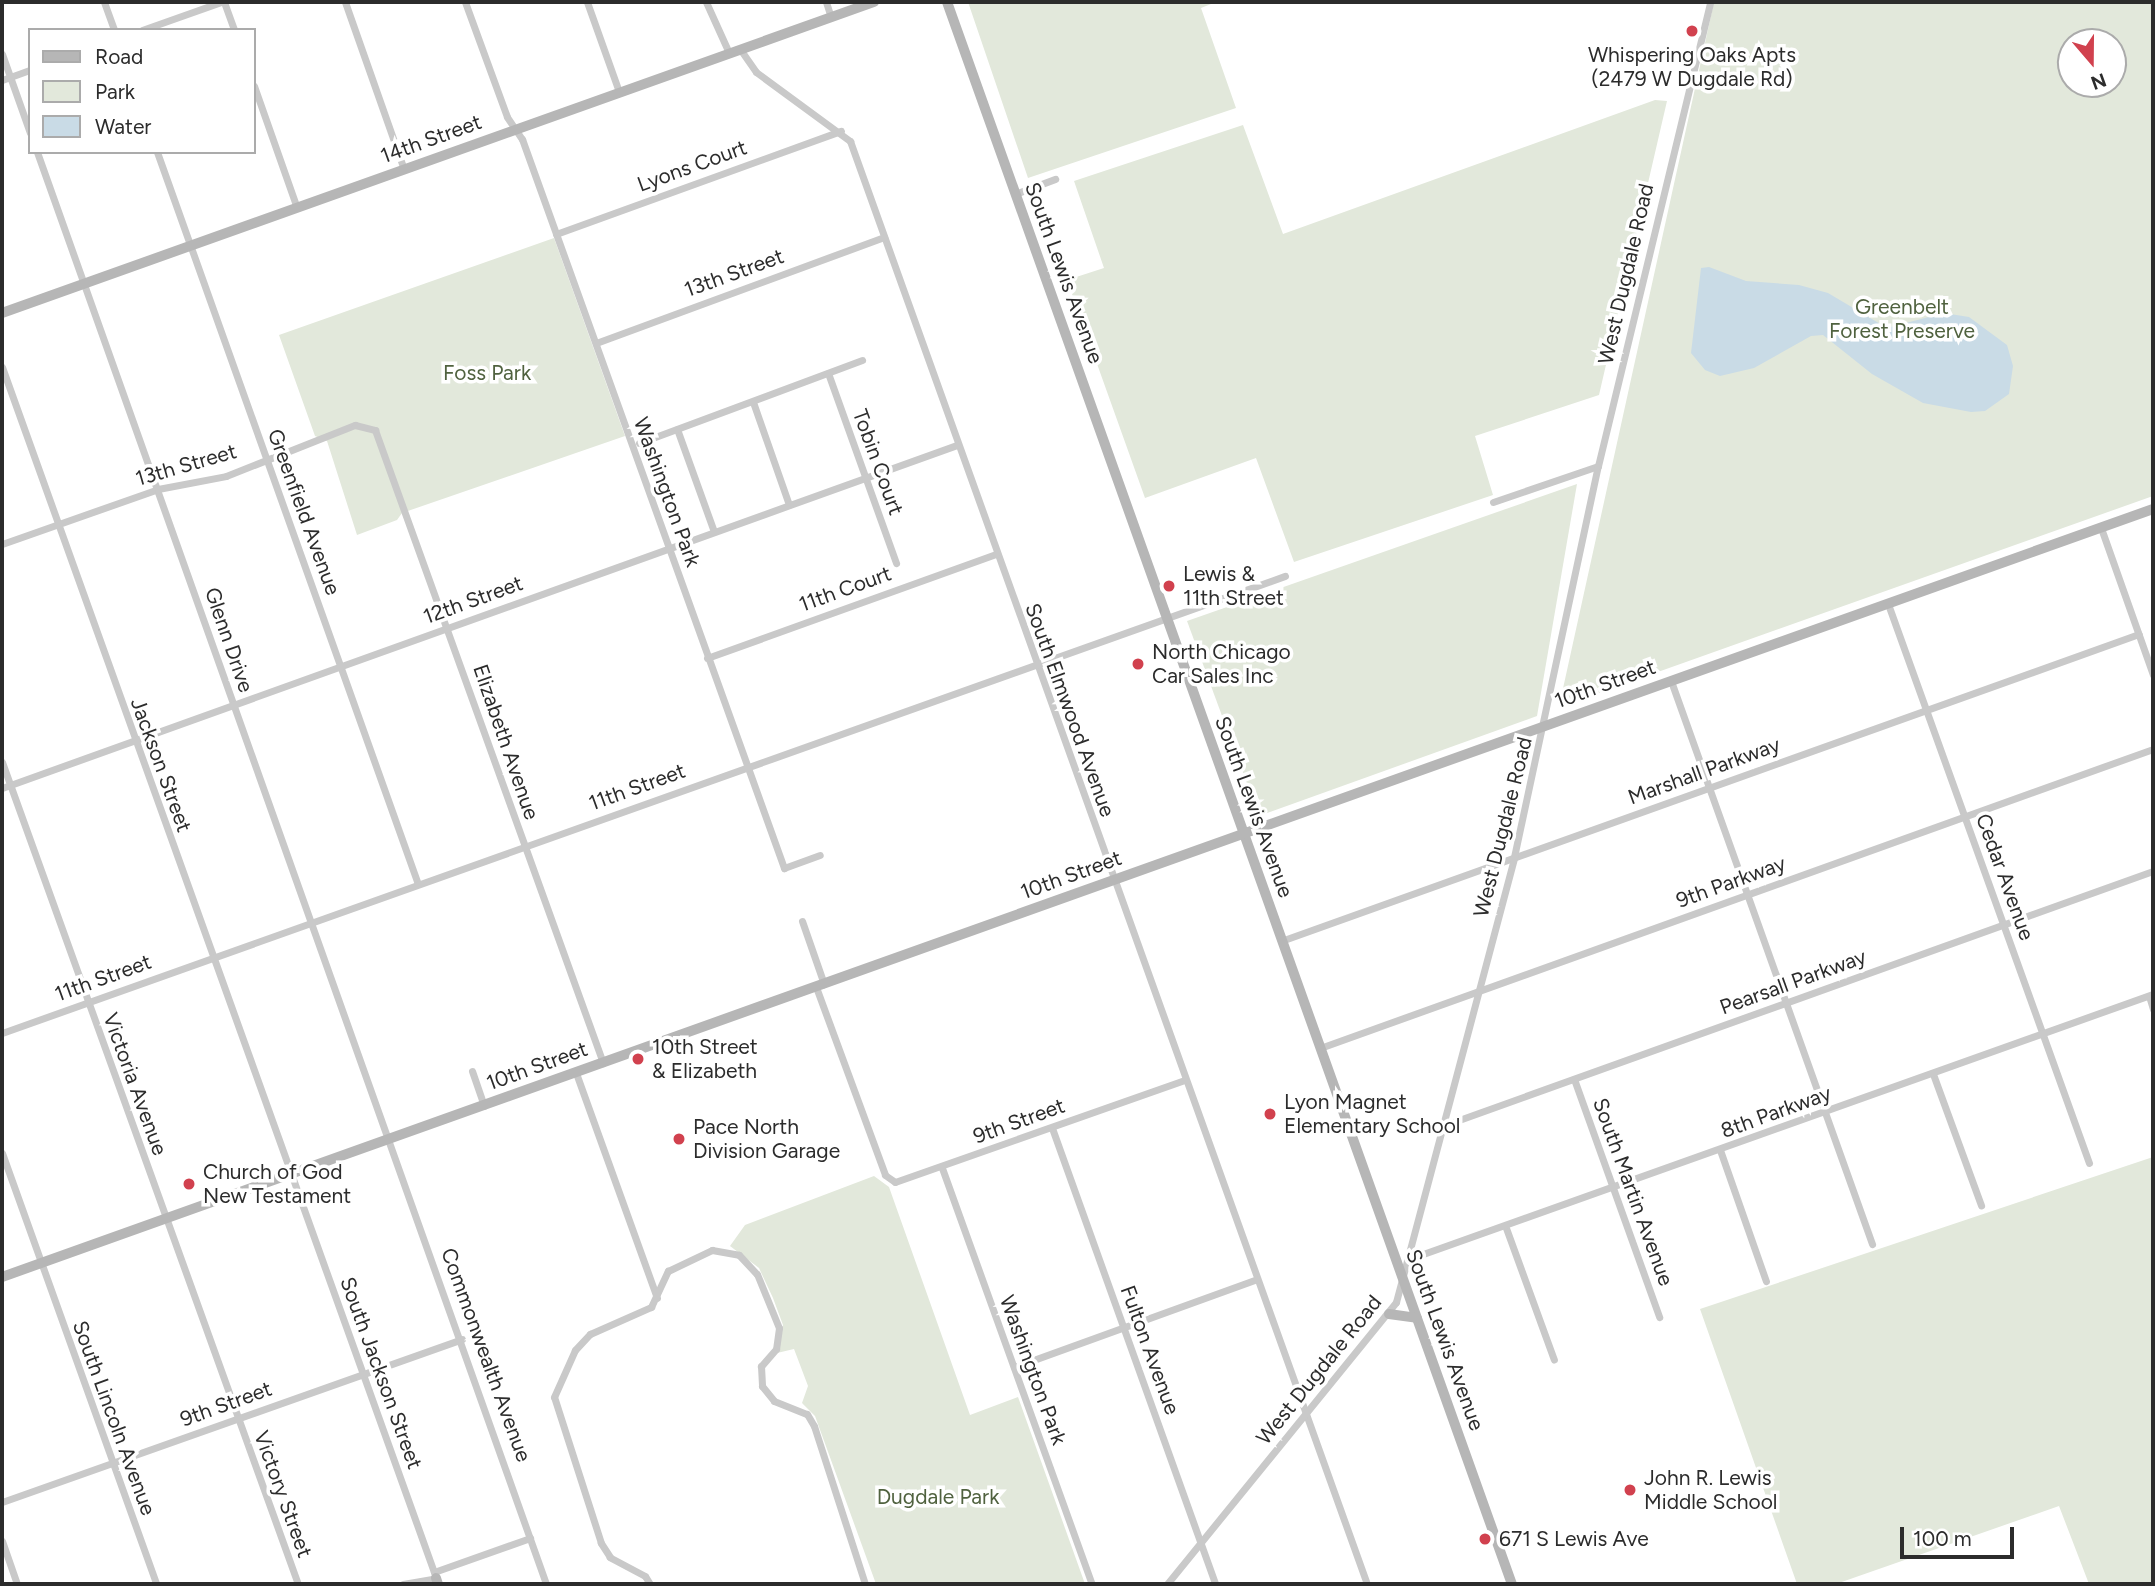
<!DOCTYPE html>
<html>
<head>
<meta charset="utf-8">
<style>
	body { margin:0 }
	#map { position:relative; width:2155px; height:1586px; overflow:hidden; background:#fff; font-family:Figtree,sans-serif }
	div>[style] { position:absolute }
	.green>* { inset:0; background:#e2e8db }
	.water>* { inset:0; background:#c9dbe6 }
	.street>* { height:7px; margin:-3.5px; padding:0 3.5px; transform-origin:3.5px; border-radius:3.5px; background:#c9c9c9 }
	.secondary>* { height:10px; margin:-5px; padding:0 5px; transform-origin:5px; border-radius:5px; background:#b6b6b6 }
	.dots>* { width:19px; height:19px; translate:-50% -50%; box-sizing:border-box; border:4px solid #fff; border-radius:50% }
	span { translate:-50% -50%; white-space:nowrap; text-align:center; line-height:1.15; -webkit-text-stroke:7px #fff; paint-order:stroke }
	.poi-label { font-size:21px; color:#2c2c2c }
	.left { translate:0 -50%; text-align:left }
	.street-label { font-size:21px; color:#2c2c2c }
	.park-label { font-size:21px; color:#50623f }
	.frame { position:absolute; inset:0; border:4px solid #2c2c2c; pointer-events:none }
	.legend { position:absolute; left:28px; top:28px; width:228px; height:126px; box-sizing:border-box; background:#fff; border:2px solid #ababab; margin:0; padding:9px 12px; list-style:none; font-size:21px; color:#2c2c2c }
	.legend li { display:flex; align-items:center; gap:14px; height:35px }
	.legend b { width:35px; border:2px solid #ababab }
	.north { position:absolute; left:2057px; top:28px; width:70px; height:70px; box-sizing:border-box; background:#fff; border:2px solid #ababab; border-radius:50%; rotate:160deg; font-size:19px; font-weight:700; line-height:28px; text-align:center; color:#2c2c2c }
	.north::after { content:''; display:block; margin:auto; width:24px; height:32px; background:#d1414e; clip-path:polygon(50% 0,100% 100%,50% 72%,0 100%) }
	.scale { position:absolute; left:1900px; top:1527px; width:114px; height:32px; box-sizing:border-box; border:4px solid #2c2c2c; border-top:0; padding-left:9px; font-size:21px; line-height:24px; white-space:nowrap; color:#2c2c2c; -webkit-text-stroke:5px #fff; paint-order:stroke }
</style>
</head>
<body>
<div id="map">
	<div class="green">
		<div style="clip-path:polygon(968px 2px,1216px 2px,1201px 8px,1236px 108px,1028px 178px)"></div>
		<div style="clip-path:polygon(evenodd,1714px 2px,2153px 2px,2153px 496px,1568px 704px,1562px 693px,1714px 2px,2071px 42px,2113px 42px,2113px 84px,2071px 84px,2071px 42px)"></div>
		<div style="clip-path:polygon(1655px 100px,1667px 101px,1599px 395px,1475px 436px,1493px 495px,1294px 562px,1256px 458px,1145px 498px,1067px 280px,1104px 268px,1074px 181px,1243px 125px,1283px 234px)"></div>
		<div style="clip-path:polygon(554px 238px,625px 436px,402px 513px,397px 520px,357px 535px,327px 441px,315px 436px,279px 335px)"></div>
		<div style="clip-path:polygon(1577px 484px,1537px 716px,1259px 816px,1187px 621px)"></div>
		<div style="clip-path:polygon(2153px 1157px,2153px 1584px,2089px 1584px,2059px 1506px,1836px 1584px,1797px 1584px,1700px 1309px)"></div>
		<div style="clip-path:polygon(874px 1176px,889px 1187px,970px 1415px,1018px 1397px,1085px 1584px,876px 1584px,815px 1416px,802px 1403px,808px 1386px,794px 1349px,777px 1353px,783px 1325px,773px 1298px,759px 1268px,730px 1246px,745px 1225px)"></div>
	</div>
	<div class="water">
		<div style="clip-path:polygon(1709px 267px,1746px 281px,1799px 285px,1828px 293px,1887px 328px,1944px 313px,1969px 317px,2007px 345px,2013px 366px,2009px 394px,1985px 411px,1971px 412px,1923px 403px,1872px 374px,1823px 335px,1811px 336px,1754px 368px,1720px 376px,1705px 370px,1691px 353px,1701px 268px)"></div>
	</div>
	<div class="street">
		<div style="left:104px;top:2px;width:30px;rotate:70deg"></div>
		<div style="left:224px;top:2px;width:30px;rotate:70deg"></div>
		<div style="left:345px;top:2px;width:178px;rotate:70.6deg"></div>
		<div style="left:465px;top:2px;width:122px;rotate:69.9deg"></div>
		<div style="left:507px;top:117px;width:27px;rotate:56deg"></div>
		<div style="left:522px;top:139px;width:775px;rotate:70.23deg"></div>
		<div style="left:784px;top:868px;width:38px;rotate:-20deg"></div>
		<div style="left:587px;top:2px;width:96px;rotate:70.4deg"></div>
		<div style="left:706px;top:2px;width:56px;rotate:65.7deg"></div>
		<div style="left:826px;top:2px;width:16px;rotate:72deg"></div>
		<div style="left:142px;top:30px;width:84px;rotate:-19.5deg"></div>
		<div style="left:740px;top:49px;width:28px;rotate:55deg"></div>
		<div style="left:756px;top:72px;width:117px;rotate:36.3deg"></div>
		<div style="left:850px;top:141px;width:1533px;rotate:70.29deg"></div>
		<div style="left:2px;top:54px;width:84px;rotate:70.5deg"></div>
		<div style="left:2px;top:80px;width:30px;rotate:-20deg"></div>
		<div style="left:254px;top:86px;width:129px;rotate:70.6deg"></div>
		<div style="left:37px;top:152px;width:1520px;rotate:70.43deg"></div>
		<div style="left:157px;top:152px;width:777px;rotate:70.38deg"></div>
		<div style="left:1015px;top:194px;width:43px;rotate:-20.6deg"></div>
		<div style="left:556px;top:234px;width:303px;rotate:-19.9deg"></div>
		<div style="left:596px;top:343px;width:307px;rotate:-20.2deg"></div>
		<div style="left:2px;top:367px;width:1286px;rotate:70.28deg"></div>
		<div style="left:828px;top:373px;width:202px;rotate:70.3deg"></div>
		<div style="left:753px;top:402px;width:109px;rotate:70.7deg"></div>
		<div style="left:677px;top:429px;width:109px;rotate:70.2deg"></div>
		<div style="left:639px;top:443px;width:238px;rotate:-20.4deg"></div>
		<div style="left:1493px;top:502px;width:111px;rotate:-18.9deg"></div>
		<div style="left:2101px;top:528px;width:156px;rotate:70.5deg"></div>
		<div style="left:2px;top:544px;width:165px;rotate:-19.4deg"></div>
		<div style="left:158px;top:489px;width:69px;rotate:-10.8deg"></div>
		<div style="left:226px;top:476px;width:139px;rotate:-21.6deg"></div>
		<div style="left:355px;top:425px;width:21px;rotate:14deg"></div>
		<div style="left:375px;top:430px;width:673px;rotate:70.19deg"></div>
		<div style="left:1888px;top:604px;width:594px;rotate:70.22deg"></div>
		<div style="left:707px;top:658px;width:307px;rotate:-19.8deg"></div>
		<div style="left:1671px;top:681px;width:598px;rotate:70.35deg"></div>
		<div style="left:2px;top:762px;width:874px;rotate:70.2deg"></div>
		<div style="left:2px;top:788px;width:1015px;rotate:-19.76deg"></div>
		<div style="left:802px;top:921px;width:67px;rotate:70.8deg"></div>
		<div style="left:1281px;top:941px;width:911px;rotate:-19.69deg"></div>
		<div style="left:816px;top:987px;width:200px;rotate:69.8deg"></div>
		<div style="left:885px;top:1175px;width:12px;rotate:35deg"></div>
		<div style="left:895px;top:1182px;width:307px;rotate:-19.4deg"></div>
		<div style="left:2149px;top:996px;width:14px;rotate:73deg"></div>
		<div style="left:2px;top:1033px;width:1362px;rotate:-19.61deg"></div>
		<div style="left:1320px;top:1048px;width:885px;rotate:-19.75deg"></div>
		<div style="left:472px;top:1071px;width:37px;rotate:71deg"></div>
		<div style="left:576px;top:1073px;width:239px;rotate:70.2deg"></div>
		<div style="left:1933px;top:1074px;width:140px;rotate:69.9deg"></div>
		<div style="left:1574px;top:1079px;width:253px;rotate:70.3deg"></div>
		<div style="left:1445px;top:1125px;width:752px;rotate:-19.74deg"></div>
		<div style="left:1052px;top:1128px;width:484px;rotate:70.3deg"></div>
		<div style="left:1720px;top:1150px;width:139px;rotate:70.7deg"></div>
		<div style="left:2px;top:1153px;width:458px;rotate:70.3deg"></div>
		<div style="left:942px;top:1168px;width:442px;rotate:70.2deg"></div>
		<div style="left:1506px;top:1228px;width:140px;rotate:70deg"></div>
		<div style="left:1409px;top:1259px;width:790px;rotate:-19.61deg"></div>
		<div style="left:1014px;top:1367px;width:258px;rotate:-19.9deg"></div>
		<div style="left:2px;top:1502px;width:488px;rotate:-19.5deg"></div>
		<div style="left:2px;top:1541px;width:46px;rotate:70.8deg"></div>
		<div style="left:434px;top:1572px;width:102px;rotate:-19.5deg"></div>
		<div style="left:403px;top:1584px;width:34px;rotate:-10deg"></div>
		<div style="left:650px;top:1584px;width:9px;rotate:-122deg"></div>
		<div style="left:645px;top:1576px;width:40px;rotate:-152deg"></div>
		<div style="left:610px;top:1557px;width:17px;rotate:-123deg"></div>
		<div style="left:601px;top:1543px;width:153px;rotate:-107.8deg"></div>
		<div style="left:554px;top:1397px;width:51px;rotate:-65.9deg"></div>
		<div style="left:575px;top:1350px;width:22px;rotate:-47deg"></div>
		<div style="left:590px;top:1334px;width:67px;rotate:-23.9deg"></div>
		<div style="left:651px;top:1307px;width:40px;rotate:-65deg"></div>
		<div style="left:668px;top:1271px;width:49px;rotate:-25.5deg"></div>
		<div style="left:712px;top:1250px;width:27px;rotate:10deg"></div>
		<div style="left:739px;top:1255px;width:26px;rotate:47deg"></div>
		<div style="left:757px;top:1274px;width:58px;rotate:67.8deg"></div>
		<div style="left:779px;top:1328px;width:21px;rotate:98deg"></div>
		<div style="left:776px;top:1349px;width:23px;rotate:131deg"></div>
		<div style="left:761px;top:1366px;width:20px;rotate:87deg"></div>
		<div style="left:762px;top:1386px;width:19px;rotate:51deg"></div>
		<div style="left:774px;top:1401px;width:35px;rotate:22deg"></div>
		<div style="left:807px;top:1414px;width:14px;rotate:60deg"></div>
		<div style="left:814px;top:1426px;width:166px;rotate:72.1deg"></div>
		<div style="left:1167px;top:1584px;width:363px;rotate:-50.9deg"></div>
		<div style="left:1396px;top:1302px;width:460px;rotate:-75.1deg"></div>
		<div style="left:1514px;top:857px;width:400px;rotate:-77.9deg"></div>
		<div style="left:1598px;top:466px;width:477px;rotate:-76.4deg"></div>
	</div>
	<div class="secondary">
		<div style="left:947px;top:2px;width:1680px;rotate:70.35deg"></div>
		<div style="left:2px;top:313px;width:926px;rotate:-19.63deg"></div>
		<div style="left:2px;top:1277px;width:2284px;rotate:-19.65deg"></div>
		<div style="left:1389px;top:1314px;width:28px;rotate:8deg"></div>
		<div style="left:436px;top:1578px;width:6px;rotate:72deg"></div>
	</div>
	<div class="dots">
		<div style="left:1692px;top:31px;background:#d1414e"></div>
		<div style="left:1169px;top:586px;background:#d1414e"></div>
		<div style="left:1138px;top:664px;background:#d1414e"></div>
		<div style="left:638px;top:1059px;background:#d1414e"></div>
		<div style="left:1270px;top:1114px;background:#d1414e"></div>
		<div style="left:679px;top:1139px;background:#d1414e"></div>
		<div style="left:189px;top:1184px;background:#d1414e"></div>
		<div style="left:1630px;top:1490px;background:#d1414e"></div>
		<div style="left:1485px;top:1539px;background:#d1414e"></div>
	</div>
	<div class="poi-label">
		<span style="left:1692px;top:67px">Whispering Oaks Apts<br>(2479 W Dugdale Rd)</span>
		<span class="left" style="left:1183px;top:586px">Lewis &amp;<br>11th Street</span>
		<span class="left" style="left:1152px;top:664px">North Chicago<br>Car Sales Inc</span>
		<span class="left" style="left:652px;top:1059px">10th Street<br>&amp; Elizabeth</span>
		<span class="left" style="left:1284px;top:1114px">Lyon Magnet<br>Elementary School</span>
		<span class="left" style="left:693px;top:1139px">Pace North<br>Division Garage</span>
		<span class="left" style="left:203px;top:1184px">Church of God<br>New Testament</span>
		<span class="left" style="left:1644px;top:1490px">John R. Lewis<br>Middle School</span>
		<span class="left" style="left:1499px;top:1539px">671 S Lewis Ave</span>
	</div>
	<div class="street-label">
		<span style="left:431px;top:139px;rotate:-20deg">14th Street</span>
		<span style="left:692px;top:166px;rotate:-20deg">Lyons Court</span>
		<span style="left:734px;top:273px;rotate:-20deg">13th Street</span>
		<span style="left:1064px;top:273px;rotate:70deg">South Lewis Avenue</span>
		<span style="left:1626px;top:274px;rotate:-77deg">West Dugdale Road</span>
		<span style="left:878px;top:462px;rotate:70deg">Tobin Court</span>
		<span style="left:186px;top:465px;rotate:-16deg">13th Street</span>
		<span style="left:667px;top:492px;rotate:70deg">Washington Park</span>
		<span style="left:304px;top:512px;rotate:70deg">Greenfield Avenue</span>
		<span style="left:845px;top:589px;rotate:-20deg">11th Court</span>
		<span style="left:473px;top:600px;rotate:-20deg">12th Street</span>
		<span style="left:229px;top:640px;rotate:71deg">Glenn Drive</span>
		<span style="left:1605px;top:684px;rotate:-20deg">10th Street</span>
		<span style="left:1070px;top:710px;rotate:70deg">South Elmwood Avenue</span>
		<span style="left:506px;top:742px;rotate:71deg">Elizabeth Avenue</span>
		<span style="left:161px;top:765px;rotate:70deg">Jackson Street</span>
		<span style="left:1704px;top:771px;rotate:-20deg">Marshall Parkway</span>
		<span style="left:637px;top:787px;rotate:-20deg">11th Street</span>
		<span style="left:1254px;top:807px;rotate:70deg">South Lewis Avenue</span>
		<span style="left:1503px;top:827px;rotate:-76deg">West Dugdale Road</span>
		<span style="left:1071px;top:875px;rotate:-20deg">10th Street</span>
		<span style="left:2005px;top:877px;rotate:70deg">Cedar Avenue</span>
		<span style="left:1731px;top:882px;rotate:-20deg">9th Parkway</span>
		<span style="left:103px;top:978px;rotate:-20deg">11th Street</span>
		<span style="left:1793px;top:982px;rotate:-20deg">Pearsall Parkway</span>
		<span style="left:537px;top:1066px;rotate:-20deg">10th Street</span>
		<span style="left:135px;top:1084px;rotate:70deg">Victoria Avenue</span>
		<span style="left:1776px;top:1112px;rotate:-20deg">8th Parkway</span>
		<span style="left:1019px;top:1121px;rotate:-20deg">9th Street</span>
		<span style="left:1633px;top:1192px;rotate:70deg">South Martin Avenue</span>
		<span style="left:1445px;top:1340px;rotate:70deg">South Lewis Avenue</span>
		<span style="left:1150px;top:1350px;rotate:70deg">Fulton Avenue</span>
		<span style="left:486px;top:1355px;rotate:70deg">Commonwealth Avenue</span>
		<span style="left:1033px;top:1370px;rotate:70deg">Washington Park</span>
		<span style="left:1319px;top:1370px;rotate:-51deg">West Dugdale Road</span>
		<span style="left:381px;top:1373px;rotate:70deg">South Jackson Street</span>
		<span style="left:226px;top:1404px;rotate:-20deg">9th Street</span>
		<span style="left:114px;top:1418px;rotate:70deg">South Lincoln Avenue</span>
		<span style="left:283px;top:1494px;rotate:70deg">Victory Street</span>
	</div>
	<div class="park-label">
		<span style="left:1902px;top:319px">Greenbelt<br>Forest Preserve</span>
		<span style="left:487px;top:373px">Foss Park</span>
		<span style="left:938px;top:1497px">Dugdale Park</span>
	</div>
	<div class="frame"></div>
	<ul class="legend">
	<li><b style="height:9px;background:#b6b6b6"></b>Road</li>
	<li><b style="height:19px;background:#e2e8db"></b>Park</li>
	<li><b style="height:19px;background:#c9dbe6"></b>Water</li>
	</ul>
	<div class="north">N</div>
	<div class="scale">100 m</div>
</div>
</body>
</html>
